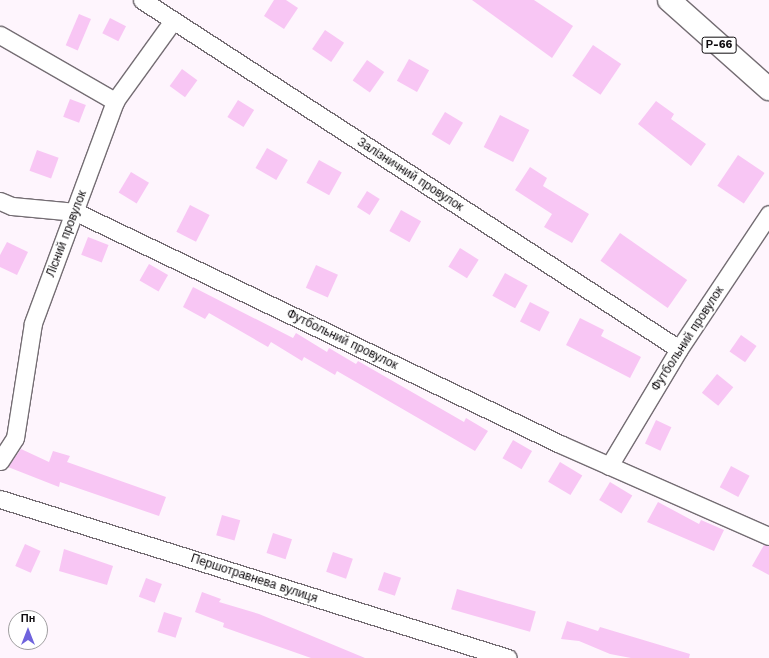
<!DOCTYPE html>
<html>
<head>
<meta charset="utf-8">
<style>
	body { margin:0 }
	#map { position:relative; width:769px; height:658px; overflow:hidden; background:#fef5fd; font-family:"Work Sans",sans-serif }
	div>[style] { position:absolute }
	.building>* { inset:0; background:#f8c6f4; transform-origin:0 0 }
	.roads { filter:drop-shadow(1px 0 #746d73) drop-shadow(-1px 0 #746d73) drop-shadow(0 1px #746d73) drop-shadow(0 -1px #746d73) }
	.minor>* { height:17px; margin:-8.5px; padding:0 8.5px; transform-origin:8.5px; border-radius:8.5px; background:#fff }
	.primary>* { height:22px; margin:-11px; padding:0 11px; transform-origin:11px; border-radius:11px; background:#fff }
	span { translate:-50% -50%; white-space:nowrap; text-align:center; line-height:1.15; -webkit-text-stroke:3px #fff; paint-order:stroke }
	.shield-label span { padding:1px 3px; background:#fff; border:1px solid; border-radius:3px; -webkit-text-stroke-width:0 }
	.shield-label { font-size:11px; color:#0e0b0e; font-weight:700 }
	.street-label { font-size:12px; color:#0e0b0e }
	.north { position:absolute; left:8px; top:610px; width:40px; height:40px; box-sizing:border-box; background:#fff; border:1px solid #9f9d9f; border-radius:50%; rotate:0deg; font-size:11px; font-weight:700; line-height:16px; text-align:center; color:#0e0b0e }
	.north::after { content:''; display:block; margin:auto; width:14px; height:18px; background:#6f63dd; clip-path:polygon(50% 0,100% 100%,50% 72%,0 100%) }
</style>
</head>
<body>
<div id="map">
	<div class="building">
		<div style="clip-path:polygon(274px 0,286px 0,298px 8px,284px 29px,264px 16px)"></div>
		<div style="clip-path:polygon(472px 0,534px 0,573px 26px,552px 58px)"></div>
		<div style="left:79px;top:14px;width:13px;height:34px;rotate:23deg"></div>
		<div style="left:110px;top:18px;width:18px;height:17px;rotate:27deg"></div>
		<div style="left:325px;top:30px;width:23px;height:23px;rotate:34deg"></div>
		<div style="left:593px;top:45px;width:34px;height:37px;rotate:34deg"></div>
		<div style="left:409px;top:59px;width:23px;height:25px;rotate:29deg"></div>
		<div style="left:367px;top:60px;width:21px;height:25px;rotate:35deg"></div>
		<div style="left:182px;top:69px;width:19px;height:21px;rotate:36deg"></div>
		<div style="left:70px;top:99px;width:17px;height:19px;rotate:21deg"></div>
		<div style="left:238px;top:100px;width:19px;height:20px;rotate:32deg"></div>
		<div style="clip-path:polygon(656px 101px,674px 114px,671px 119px,706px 144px,691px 166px,638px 124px)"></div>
		<div style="left:445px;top:112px;width:21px;height:26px;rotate:31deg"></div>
		<div style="left:500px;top:115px;width:33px;height:36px;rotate:27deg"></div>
		<div style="left:267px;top:148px;width:24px;height:23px;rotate:30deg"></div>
		<div style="left:37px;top:150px;width:23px;height:22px;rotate:20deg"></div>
		<div style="left:738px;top:155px;width:32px;height:37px;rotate:34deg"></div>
		<div style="left:319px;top:160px;width:26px;height:26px;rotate:29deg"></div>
		<div style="clip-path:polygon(530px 167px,547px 178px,543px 186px,589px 214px,572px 243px,544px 227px,552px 214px,515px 190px)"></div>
		<div style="left:131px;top:172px;width:21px;height:24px;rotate:31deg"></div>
		<div style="left:367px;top:191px;width:15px;height:19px;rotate:32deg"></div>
		<div style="left:190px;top:205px;width:22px;height:30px;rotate:27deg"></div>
		<div style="left:401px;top:210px;width:23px;height:24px;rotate:29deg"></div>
		<div style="left:620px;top:233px;width:82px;height:34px;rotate:35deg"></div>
		<div style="left:88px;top:237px;width:22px;height:19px;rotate:21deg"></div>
		<div style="clip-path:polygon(7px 242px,28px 252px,17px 275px,0 267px,0 255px)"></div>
		<div style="left:460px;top:248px;width:22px;height:22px;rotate:32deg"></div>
		<div style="left:149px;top:264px;width:22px;height:19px;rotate:30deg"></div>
		<div style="left:316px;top:265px;width:24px;height:25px;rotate:24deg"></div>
		<div style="left:505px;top:273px;width:26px;height:26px;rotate:29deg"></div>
		<div style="clip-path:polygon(193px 287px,293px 338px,296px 333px,327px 352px,329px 348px,356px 364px,358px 361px,464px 422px,466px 418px,488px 431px,475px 451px,337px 371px,335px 375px,304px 357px,302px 361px,271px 342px,268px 347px,209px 313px,205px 319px,183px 307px)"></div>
		<div style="left:530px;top:302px;width:22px;height:22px;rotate:27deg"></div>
		<div style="clip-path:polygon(580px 318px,604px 330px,601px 336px,641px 357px,630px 378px,566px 345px)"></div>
		<div style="left:741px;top:335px;width:19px;height:20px;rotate:35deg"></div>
		<div style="left:717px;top:374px;width:21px;height:24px;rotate:39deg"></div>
		<div style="left:656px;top:420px;width:17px;height:26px;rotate:25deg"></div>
		<div style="left:513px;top:440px;width:22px;height:21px;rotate:30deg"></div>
		<div style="clip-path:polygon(21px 449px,49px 462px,53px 451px,70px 456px,67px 462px,166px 497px,159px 516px,60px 482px,59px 487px,8px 467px)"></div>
		<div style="left:560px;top:462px;width:26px;height:23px;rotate:31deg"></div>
		<div style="left:731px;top:466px;width:21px;height:24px;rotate:28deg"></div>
		<div style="left:610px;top:482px;width:26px;height:21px;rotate:31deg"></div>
		<div style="clip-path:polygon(658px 502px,699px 524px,701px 520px,724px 530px,714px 551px,647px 522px)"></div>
		<div style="left:222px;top:515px;width:19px;height:21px;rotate:16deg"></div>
		<div style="left:273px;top:533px;width:20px;height:21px;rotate:18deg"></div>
		<div style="left:25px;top:544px;width:17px;height:24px;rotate:24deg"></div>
		<div style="clip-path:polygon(764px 545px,769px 546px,769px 575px,752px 566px)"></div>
		<div style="clip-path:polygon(64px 549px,113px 566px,107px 585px,59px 571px)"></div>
		<div style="left:333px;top:552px;width:21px;height:21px;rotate:19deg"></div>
		<div style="left:384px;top:572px;width:18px;height:19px;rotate:19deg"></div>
		<div style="left:146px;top:578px;width:17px;height:20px;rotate:21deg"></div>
		<div style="left:457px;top:589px;width:82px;height:21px;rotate:16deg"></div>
		<div style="clip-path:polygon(202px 592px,221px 599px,219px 602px,259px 614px,365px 658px,311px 658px,223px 627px,224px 623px,195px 612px)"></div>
		<div style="left:164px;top:612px;width:19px;height:21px;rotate:18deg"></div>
		<div style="clip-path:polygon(567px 621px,598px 631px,600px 627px,690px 654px,689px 658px,631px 658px,610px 654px,579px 641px,561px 639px)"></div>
	</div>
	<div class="roads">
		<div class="minor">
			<div style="left:142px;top:0;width:640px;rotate:33.02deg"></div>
			<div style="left:0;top:35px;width:133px;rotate:29.9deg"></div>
			<div style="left:0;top:201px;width:13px;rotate:23deg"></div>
			<div style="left:12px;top:206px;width:64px;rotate:5.4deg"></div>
			<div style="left:76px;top:212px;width:537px;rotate:25.61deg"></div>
			<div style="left:560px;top:444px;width:228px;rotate:23.8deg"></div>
			<div style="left:0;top:461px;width:27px;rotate:-57deg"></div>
			<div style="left:15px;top:438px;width:116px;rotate:-81.1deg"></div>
			<div style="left:33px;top:323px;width:237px;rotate:-69.7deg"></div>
			<div style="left:115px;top:101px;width:97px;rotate:-54.2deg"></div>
			<div style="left:609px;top:466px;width:136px;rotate:-59.1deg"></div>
			<div style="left:679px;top:349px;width:162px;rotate:-56.3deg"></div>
			<div style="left:0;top:499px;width:532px;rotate:17.38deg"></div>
		</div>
		<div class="primary">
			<div style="left:669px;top:0;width:134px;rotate:41.7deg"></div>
		</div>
	</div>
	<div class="shield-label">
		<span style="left:719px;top:45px">Р-66</span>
	</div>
	<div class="street-label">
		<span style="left:410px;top:175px;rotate:33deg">Залізничний провулок</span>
		<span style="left:67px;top:234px;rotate:-69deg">Лісний провулок</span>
		<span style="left:688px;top:339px;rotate:-57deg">Футбольний провулок</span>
		<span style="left:342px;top:340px;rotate:26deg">Футбольний провулок</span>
		<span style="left:254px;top:579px;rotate:18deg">Першотравнева вулиця</span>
	</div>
	<div class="north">Пн</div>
</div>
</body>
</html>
